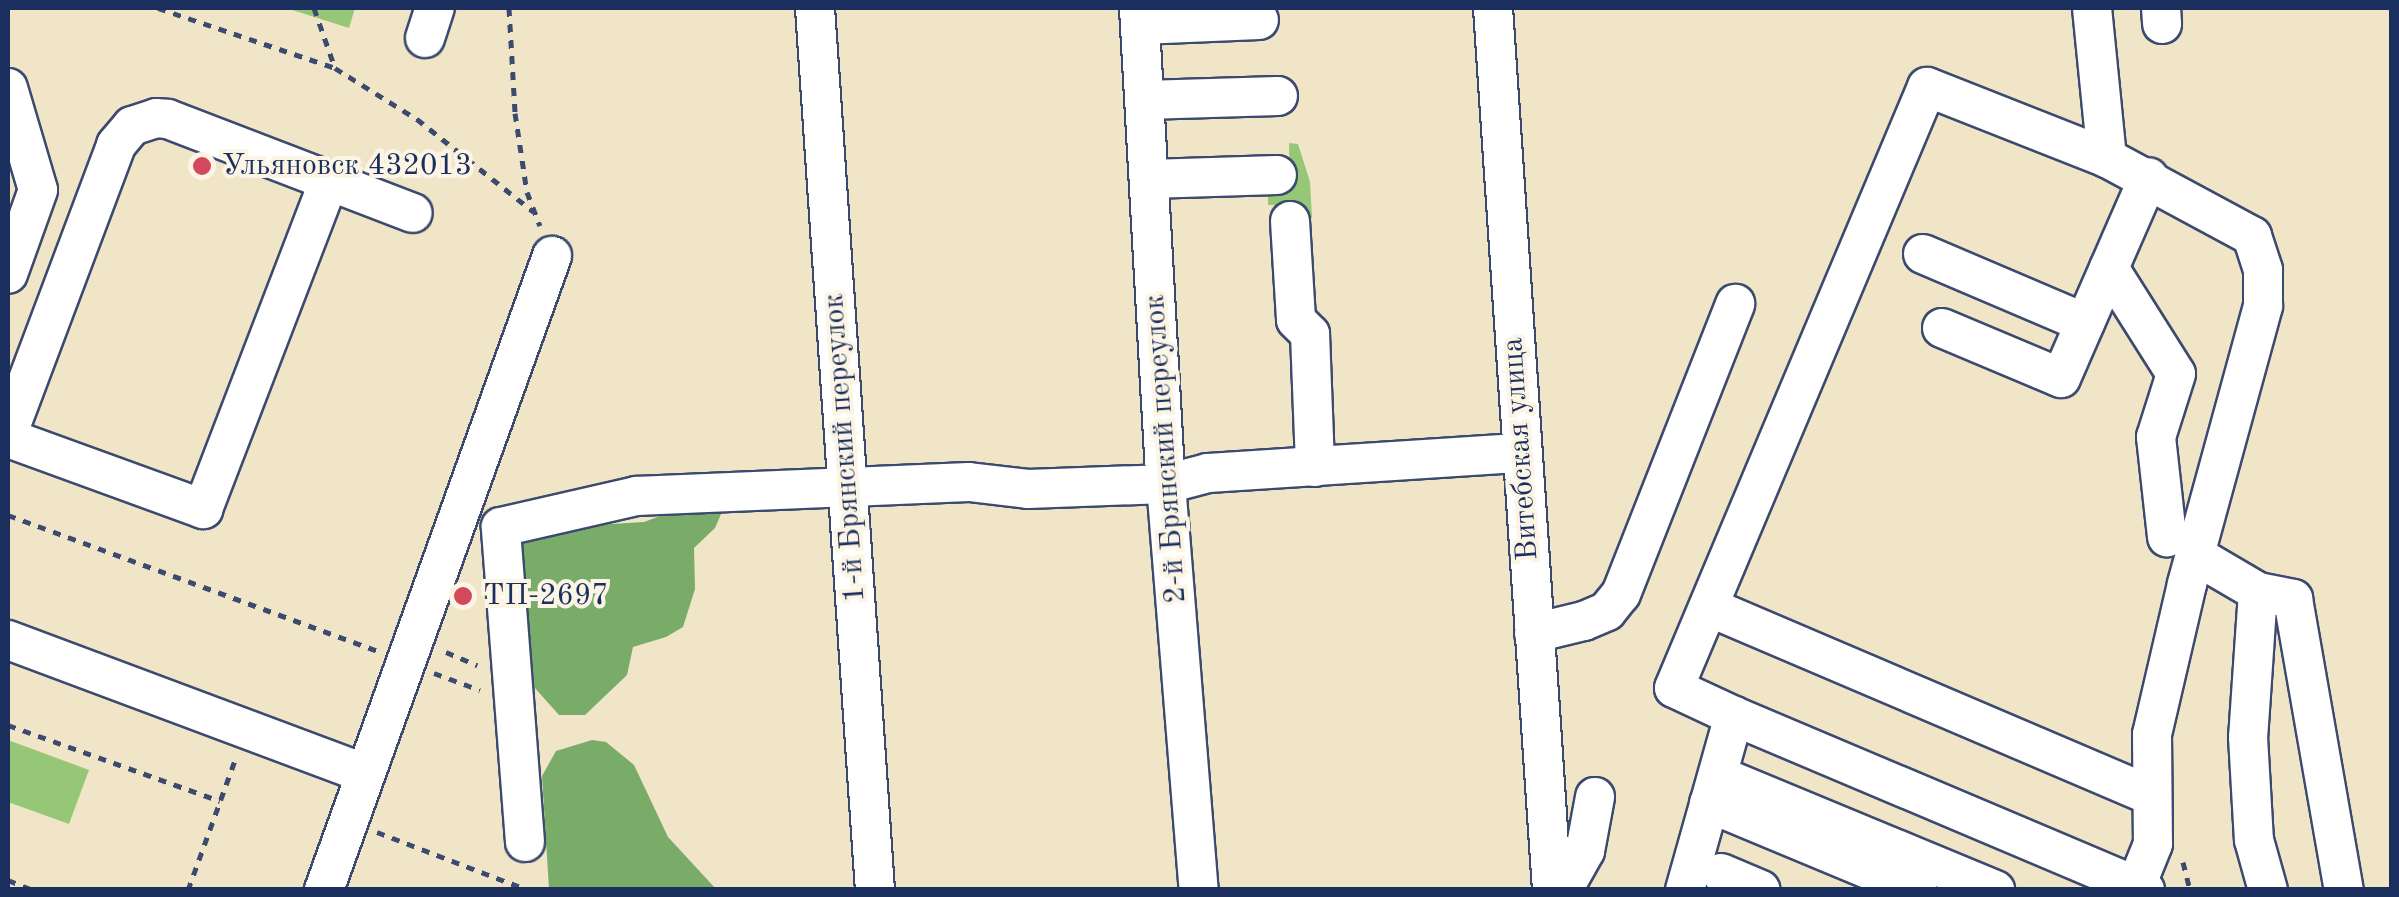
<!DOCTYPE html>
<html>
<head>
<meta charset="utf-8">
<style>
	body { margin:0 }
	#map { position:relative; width:2399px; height:897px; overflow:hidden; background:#f1e5c7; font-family:"Old Standard TT",serif }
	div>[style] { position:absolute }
	.green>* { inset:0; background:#96c777 }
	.forest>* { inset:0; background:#78ac68 }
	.path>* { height:5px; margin-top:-2.5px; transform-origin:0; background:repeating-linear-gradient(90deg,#3b4a6e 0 8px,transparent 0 16px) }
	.roads { filter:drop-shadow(2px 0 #3b4a6e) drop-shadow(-2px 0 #3b4a6e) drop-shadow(0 2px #3b4a6e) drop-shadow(0 -2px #3b4a6e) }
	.minor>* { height:38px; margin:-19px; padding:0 19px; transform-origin:19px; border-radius:19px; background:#fff }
	.dots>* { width:28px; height:28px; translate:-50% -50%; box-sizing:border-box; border:5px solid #fcf5e5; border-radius:50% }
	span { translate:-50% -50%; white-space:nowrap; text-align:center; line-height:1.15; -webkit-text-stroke:8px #fcf5e5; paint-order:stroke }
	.poi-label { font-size:30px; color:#1b2f5e }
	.left { translate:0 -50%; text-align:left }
	.street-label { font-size:30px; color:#1b2f5e }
	.frame { position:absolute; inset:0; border:10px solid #1b2f5e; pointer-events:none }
</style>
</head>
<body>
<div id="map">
	<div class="green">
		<div style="clip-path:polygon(286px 8px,355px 8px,349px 28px)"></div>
		<div style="clip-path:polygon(1289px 143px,1298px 144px,1310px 182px,1312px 218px,1280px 220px,1274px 205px,1268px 205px,1268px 191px,1290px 189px)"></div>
		<div style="clip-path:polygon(8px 740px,89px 770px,69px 824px,8px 802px)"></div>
	</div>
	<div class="forest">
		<div style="clip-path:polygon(679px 509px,720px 510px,721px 514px,715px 528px,694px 548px,695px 589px,683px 627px,666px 637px,633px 647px,627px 675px,585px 715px,559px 715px,534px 687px,519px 551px,523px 541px,563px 527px,644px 522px)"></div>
		<div style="clip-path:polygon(592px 740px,606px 742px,634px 765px,668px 837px,716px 889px,549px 889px,542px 776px,556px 751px)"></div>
	</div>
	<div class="path">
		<div style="left:158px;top:8px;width:187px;rotate:18.7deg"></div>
		<div style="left:335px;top:68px;width:97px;rotate:31.9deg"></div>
		<div style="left:417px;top:119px;width:149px;rotate:38.5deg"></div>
		<div style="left:314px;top:8px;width:64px;rotate:70.7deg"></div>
		<div style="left:509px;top:8px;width:105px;rotate:86.7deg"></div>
		<div style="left:515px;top:113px;width:80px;rotate:81.4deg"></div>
		<div style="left:527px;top:192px;width:36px;rotate:69deg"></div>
		<div style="left:8px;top:515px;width:393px;rotate:20.2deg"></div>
		<div style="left:446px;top:652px;width:34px;rotate:23deg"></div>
		<div style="left:434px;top:673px;width:49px;rotate:20.3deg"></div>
		<div style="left:8px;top:725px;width:225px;rotate:19.7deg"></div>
		<div style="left:377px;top:832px;width:162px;rotate:21deg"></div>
		<div style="left:2183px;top:862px;width:29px;rotate:76deg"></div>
		<div style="left:8px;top:880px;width:27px;rotate:22deg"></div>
		<div style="left:188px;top:890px;width:138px;rotate:-70.1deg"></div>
	</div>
	<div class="roads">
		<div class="minor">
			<div style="left:815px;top:8px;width:884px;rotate:86.11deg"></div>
			<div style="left:1139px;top:8px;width:477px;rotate:86.8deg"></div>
			<div style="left:1166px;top:484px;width:407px;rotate:85.4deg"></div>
			<div style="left:1493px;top:8px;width:884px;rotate:86.17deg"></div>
			<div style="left:2092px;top:8px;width:151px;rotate:84.3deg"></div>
			<div style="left:2107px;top:158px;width:165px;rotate:28.3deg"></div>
			<div style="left:2252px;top:236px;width:36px;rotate:72deg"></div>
			<div style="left:2263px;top:270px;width:36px;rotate:90deg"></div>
			<div style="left:2263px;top:306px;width:288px;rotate:105.3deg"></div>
			<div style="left:2187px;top:584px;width:154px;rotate:103.1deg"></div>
			<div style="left:2152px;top:734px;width:110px;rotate:89.5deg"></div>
			<div style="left:2153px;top:844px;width:45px;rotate:112deg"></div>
			<div style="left:2136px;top:886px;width:10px;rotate:24deg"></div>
			<div style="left:2161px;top:8px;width:16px;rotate:86deg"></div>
			<div style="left:1140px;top:25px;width:119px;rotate:-2.4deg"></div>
			<div style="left:425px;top:38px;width:32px;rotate:-72deg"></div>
			<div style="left:8px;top:88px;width:106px;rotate:73.6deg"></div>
			<div style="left:38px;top:190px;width:89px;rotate:109.7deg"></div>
			<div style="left:1144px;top:100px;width:134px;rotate:-1.7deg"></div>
			<div style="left:1149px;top:179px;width:128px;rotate:-1.8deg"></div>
			<div style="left:1290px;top:221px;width:99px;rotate:86.5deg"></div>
			<div style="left:1296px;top:320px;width:20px;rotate:45deg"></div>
			<div style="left:1310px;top:334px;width:133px;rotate:87.8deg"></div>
			<div style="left:1923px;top:254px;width:176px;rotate:23.1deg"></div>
			<div style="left:2109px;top:268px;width:125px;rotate:57.7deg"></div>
			<div style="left:2176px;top:374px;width:66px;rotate:107.6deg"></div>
			<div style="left:2156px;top:437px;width:101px;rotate:83.7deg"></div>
			<div style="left:1942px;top:328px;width:129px;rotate:22.8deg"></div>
			<div style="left:2061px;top:378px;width:219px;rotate:-66.4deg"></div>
			<div style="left:8px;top:433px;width:308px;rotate:-69.4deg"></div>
			<div style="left:116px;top:145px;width:25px;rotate:-50deg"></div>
			<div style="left:132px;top:126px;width:25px;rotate:-18deg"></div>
			<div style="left:156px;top:118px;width:12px;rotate:5deg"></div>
			<div style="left:168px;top:119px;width:262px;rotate:21deg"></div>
			<div style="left:8px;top:438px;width:208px;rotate:20deg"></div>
			<div style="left:203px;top:509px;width:351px;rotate:-69deg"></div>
			<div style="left:2195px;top:555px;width:73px;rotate:30.4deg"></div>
			<div style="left:2258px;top:592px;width:145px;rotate:93.9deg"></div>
			<div style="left:2248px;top:737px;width:103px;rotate:86.7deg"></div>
			<div style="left:2254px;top:840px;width:52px;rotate:74.4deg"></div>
			<div style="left:2258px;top:592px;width:36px;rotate:11deg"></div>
			<div style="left:2293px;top:599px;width:295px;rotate:80.1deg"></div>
			<div style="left:1709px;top:607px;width:479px;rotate:23.1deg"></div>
			<div style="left:1534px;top:633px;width:51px;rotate:-13.5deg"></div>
			<div style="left:1584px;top:621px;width:25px;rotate:-23deg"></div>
			<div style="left:1607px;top:611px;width:22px;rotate:-51deg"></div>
			<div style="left:1621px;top:594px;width:312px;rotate:-68.5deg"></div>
			<div style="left:8px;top:640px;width:380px;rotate:20.5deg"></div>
			<div style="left:1734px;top:716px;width:436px;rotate:22.9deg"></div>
			<div style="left:1732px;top:781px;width:285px;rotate:22.5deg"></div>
			<div style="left:1709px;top:803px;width:226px;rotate:22.6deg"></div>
			<div style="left:525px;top:842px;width:316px;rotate:-94.4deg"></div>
			<div style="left:501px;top:527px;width:139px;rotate:-12.9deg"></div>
			<div style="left:636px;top:496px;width:333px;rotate:-2.4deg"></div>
			<div style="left:969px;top:482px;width:59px;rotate:6.8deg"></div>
			<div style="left:1028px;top:489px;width:138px;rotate:-2.1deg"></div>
			<div style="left:1166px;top:484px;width:43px;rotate:-14.7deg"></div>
			<div style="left:1208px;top:473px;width:314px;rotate:-3.7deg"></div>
			<div style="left:1721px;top:873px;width:43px;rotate:23deg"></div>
			<div style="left:324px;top:890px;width:674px;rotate:-70.22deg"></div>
			<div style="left:1563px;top:890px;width:45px;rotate:-60.6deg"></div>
			<div style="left:1585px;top:851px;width:55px;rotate:-79.5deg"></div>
			<div style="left:1685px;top:890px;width:181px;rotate:-74.3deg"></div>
			<div style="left:1734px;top:716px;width:66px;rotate:-155deg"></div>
			<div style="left:1674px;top:688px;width:652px;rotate:-67.17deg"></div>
			<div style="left:1927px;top:87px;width:193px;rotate:21.5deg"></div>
		</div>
	</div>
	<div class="dots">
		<div style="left:202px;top:166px;background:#d1495b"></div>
		<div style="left:463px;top:596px;background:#d1495b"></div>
	</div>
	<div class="poi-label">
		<span class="left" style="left:222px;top:166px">Ульяновск 432013</span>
		<span class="left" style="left:483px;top:596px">ТП-2697</span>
	</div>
	<div class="street-label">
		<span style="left:845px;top:448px;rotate:-94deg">1-й Брянский переулок</span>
		<span style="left:1166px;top:449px;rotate:-94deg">2-й Брянский переулок</span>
		<span style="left:1521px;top:449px;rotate:-94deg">Витебская улица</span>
	</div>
	<div class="frame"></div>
</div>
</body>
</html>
